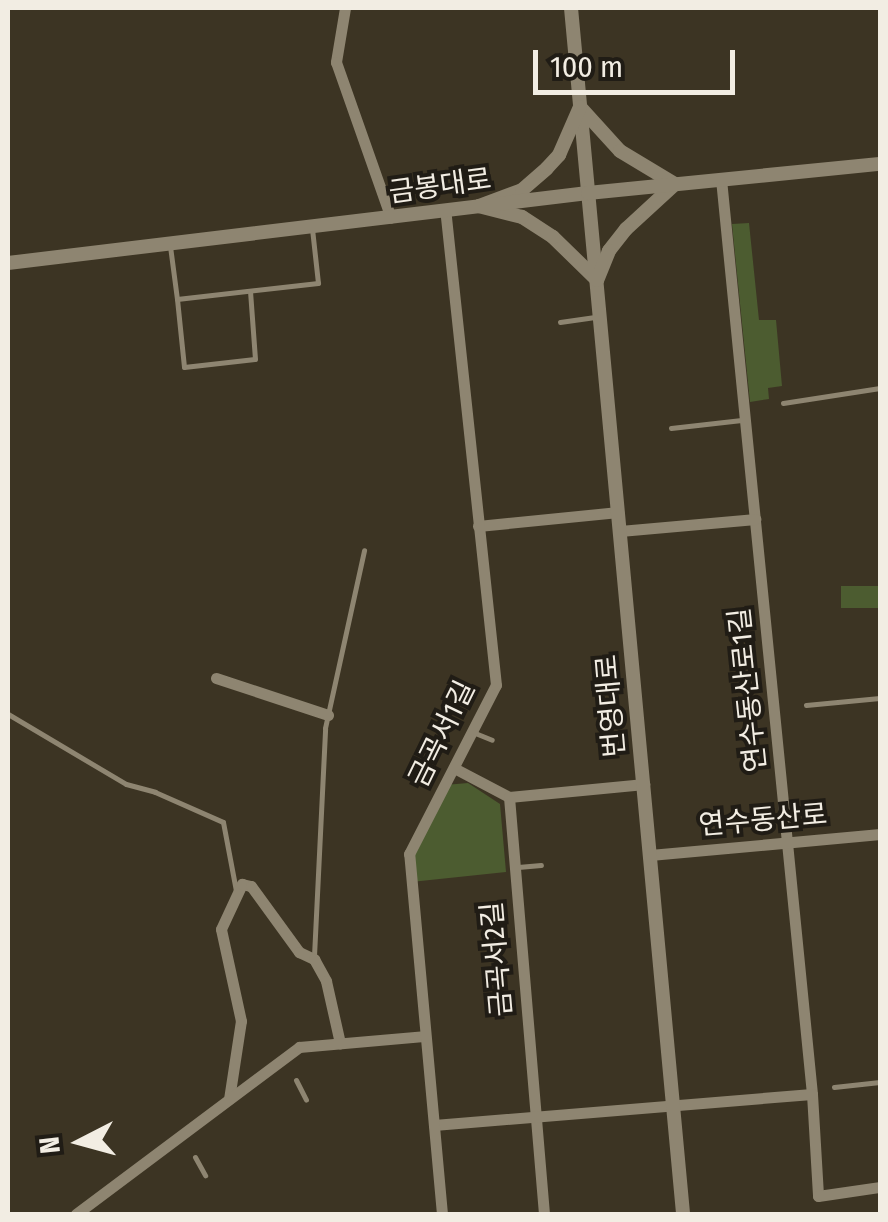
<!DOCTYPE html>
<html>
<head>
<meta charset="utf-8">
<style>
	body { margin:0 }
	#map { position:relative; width:888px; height:1222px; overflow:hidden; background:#3c3423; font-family:"Fira Sans Condensed","Noto Sans KR",sans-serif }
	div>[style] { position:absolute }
	.green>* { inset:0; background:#4c5c30; transform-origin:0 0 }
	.service>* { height:5px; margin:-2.5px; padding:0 2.5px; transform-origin:2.5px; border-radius:2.5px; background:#8e8571 }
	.minor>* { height:11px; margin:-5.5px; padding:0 5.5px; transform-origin:5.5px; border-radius:5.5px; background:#8e8571 }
	.tertiary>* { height:14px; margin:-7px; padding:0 7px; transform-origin:7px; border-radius:7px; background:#8e8571 }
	span { translate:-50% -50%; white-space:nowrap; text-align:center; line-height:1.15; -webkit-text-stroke:8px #201c15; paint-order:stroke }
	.street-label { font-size:28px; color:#f2ede3 }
	.frame { position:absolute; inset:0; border:10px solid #f2ede3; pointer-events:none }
	.north { position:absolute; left:30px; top:1092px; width:100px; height:100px; -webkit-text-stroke:8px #201c15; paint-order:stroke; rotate:264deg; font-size:28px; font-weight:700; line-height:40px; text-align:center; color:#f2ede3 }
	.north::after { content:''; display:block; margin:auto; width:35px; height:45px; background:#f2ede3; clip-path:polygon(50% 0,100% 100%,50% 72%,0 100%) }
	.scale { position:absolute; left:533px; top:50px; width:202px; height:45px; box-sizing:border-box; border:5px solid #f2ede3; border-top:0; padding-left:12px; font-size:30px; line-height:35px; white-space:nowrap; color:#f2ede3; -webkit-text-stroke:8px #201c15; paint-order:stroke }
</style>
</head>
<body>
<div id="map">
	<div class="green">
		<div style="clip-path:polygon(749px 223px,759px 320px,776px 320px,782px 386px,768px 388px,769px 399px,750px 402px,732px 224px)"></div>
		<div style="left:880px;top:586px;width:22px;height:39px;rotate:90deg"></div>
		<div style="clip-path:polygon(468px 783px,500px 804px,506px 872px,411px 882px,409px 854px,445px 785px)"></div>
	</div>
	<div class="service">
		<div style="left:170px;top:246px;width:53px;rotate:82.5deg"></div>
		<div style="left:177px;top:299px;width:142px;rotate:-6.5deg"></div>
		<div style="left:318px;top:283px;width:54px;rotate:-96.3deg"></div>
		<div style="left:177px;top:299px;width:68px;rotate:84.1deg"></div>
		<div style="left:184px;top:367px;width:71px;rotate:-6.4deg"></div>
		<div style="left:255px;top:359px;width:68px;rotate:-94.2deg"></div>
		<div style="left:560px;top:322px;width:37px;rotate:-8deg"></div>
		<div style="left:783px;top:403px;width:98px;rotate:-8.8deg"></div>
		<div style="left:671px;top:428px;width:71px;rotate:-6.4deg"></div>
		<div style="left:806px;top:705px;width:74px;rotate:-5.4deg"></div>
		<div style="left:8px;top:714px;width:137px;rotate:30.7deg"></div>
		<div style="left:126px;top:784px;width:30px;rotate:15deg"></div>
		<div style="left:155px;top:792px;width:74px;rotate:23.8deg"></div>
		<div style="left:223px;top:822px;width:70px;rotate:79.3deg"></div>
		<div style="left:475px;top:733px;width:18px;rotate:22deg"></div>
		<div style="left:518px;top:867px;width:23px;rotate:-5deg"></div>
		<div style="left:314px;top:956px;width:228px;rotate:-87.2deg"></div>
		<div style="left:325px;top:728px;width:182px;rotate:-77.6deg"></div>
		<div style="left:296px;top:1080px;width:22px;rotate:63deg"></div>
		<div style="left:834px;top:1087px;width:46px;rotate:-6.2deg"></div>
		<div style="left:195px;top:1157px;width:21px;rotate:61deg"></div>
	</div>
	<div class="minor">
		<div style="left:345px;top:8px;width:55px;rotate:99.5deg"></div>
		<div style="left:336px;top:62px;width:165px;rotate:70.6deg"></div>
		<div style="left:721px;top:179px;width:920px;rotate:84.32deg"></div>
		<div style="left:812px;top:1094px;width:102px;rotate:86.6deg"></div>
		<div style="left:818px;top:1196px;width:63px;rotate:-8.3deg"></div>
		<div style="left:478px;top:526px;width:141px;rotate:-5.7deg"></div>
		<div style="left:620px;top:531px;width:136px;rotate:-5.1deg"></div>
		<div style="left:216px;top:678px;width:118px;rotate:18.3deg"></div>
		<div style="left:454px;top:768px;width:62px;rotate:27.8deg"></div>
		<div style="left:509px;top:797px;width:136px;rotate:-5.5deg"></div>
		<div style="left:509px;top:797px;width:418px;rotate:85.2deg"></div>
		<div style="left:650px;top:855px;width:231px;rotate:-5.2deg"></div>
		<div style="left:229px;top:1099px;width:79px;rotate:-81.3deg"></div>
		<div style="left:241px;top:1021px;width:94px;rotate:-102.3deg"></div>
		<div style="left:221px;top:929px;width:50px;rotate:-65deg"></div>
		<div style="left:242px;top:884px;width:9px;rotate:13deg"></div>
		<div style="left:251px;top:886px;width:82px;rotate:54deg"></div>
		<div style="left:299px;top:952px;width:17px;rotate:25deg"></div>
		<div style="left:314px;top:959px;width:25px;rotate:61deg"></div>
		<div style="left:326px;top:981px;width:64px;rotate:77.3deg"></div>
		<div style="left:434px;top:1125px;width:379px;rotate:-4.7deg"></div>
		<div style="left:76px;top:1214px;width:279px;rotate:-36.8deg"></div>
		<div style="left:299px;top:1047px;width:125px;rotate:-5deg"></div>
		<div style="left:442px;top:1214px;width:362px;rotate:-95.2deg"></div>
		<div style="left:409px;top:854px;width:190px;rotate:-62.8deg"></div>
		<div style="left:496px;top:685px;width:477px;rotate:-96.1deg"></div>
	</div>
	<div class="tertiary">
		<div style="left:571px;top:8px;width:1211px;rotate:84.69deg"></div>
		<div style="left:580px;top:107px;width:59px;rotate:47.7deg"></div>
		<div style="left:620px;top:151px;width:64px;rotate:31deg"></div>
		<div style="left:675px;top:184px;width:67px;rotate:137.4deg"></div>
		<div style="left:626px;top:229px;width:28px;rotate:128deg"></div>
		<div style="left:609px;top:251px;width:31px;rotate:112deg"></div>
		<div style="left:597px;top:280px;width:62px;rotate:-135.7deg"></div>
		<div style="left:553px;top:237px;width:37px;rotate:-147deg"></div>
		<div style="left:522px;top:217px;width:44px;rotate:-165.7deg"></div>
		<div style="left:479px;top:206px;width:46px;rotate:-20.4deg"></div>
		<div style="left:522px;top:190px;width:33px;rotate:-41deg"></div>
		<div style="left:547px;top:168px;width:18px;rotate:-47deg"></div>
		<div style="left:559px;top:155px;width:52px;rotate:-66.4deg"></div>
		<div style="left:8px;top:263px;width:584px;rotate:-6.88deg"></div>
		<div style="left:588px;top:193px;width:293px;rotate:-5.7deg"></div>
	</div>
	<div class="street-label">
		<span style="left:440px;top:186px;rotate:-8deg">금봉대로</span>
		<span style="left:748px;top:690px;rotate:-96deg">연수동산로1길</span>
		<span style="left:611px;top:706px;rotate:-95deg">번영대로</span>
		<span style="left:442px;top:734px;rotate:-64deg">금곡서1길</span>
		<span style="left:763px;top:820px;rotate:-5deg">연수동산로</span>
		<span style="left:497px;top:959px;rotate:-95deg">금곡서2길</span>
	</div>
	<div class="frame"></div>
	<div class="north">N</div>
	<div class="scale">100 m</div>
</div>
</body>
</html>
